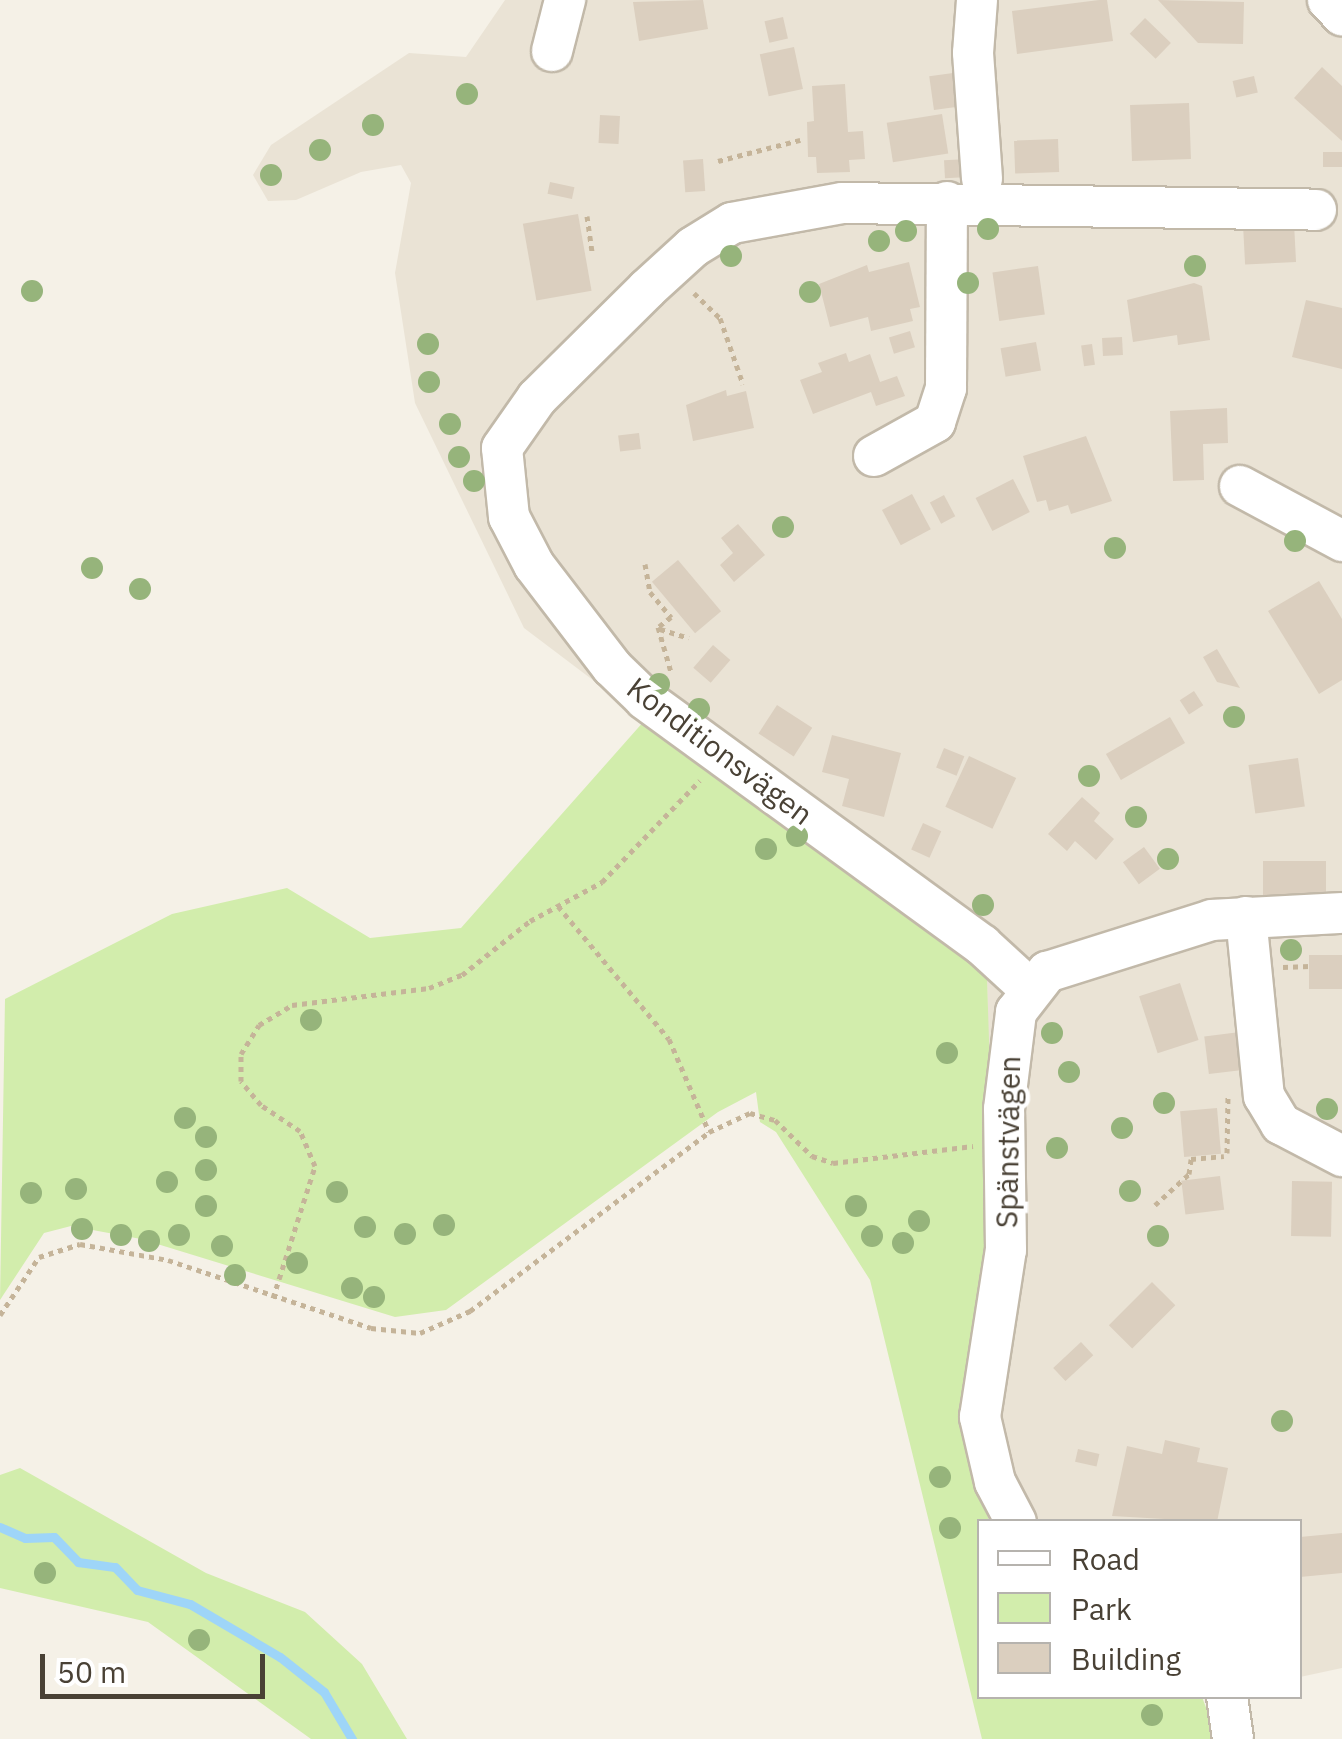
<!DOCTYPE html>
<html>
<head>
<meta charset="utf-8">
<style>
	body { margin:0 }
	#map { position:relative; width:1342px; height:1739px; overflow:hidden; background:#f5f1e7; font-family:"IBM Plex Sans",sans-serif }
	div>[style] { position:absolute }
	.residential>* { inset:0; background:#eae3d5 }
	.green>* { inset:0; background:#d2edac }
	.stream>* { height:9px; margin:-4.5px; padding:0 4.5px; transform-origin:4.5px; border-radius:4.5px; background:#9ed5f8 }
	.building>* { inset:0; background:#dbcfbf; transform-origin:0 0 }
	.path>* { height:5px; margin-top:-2.5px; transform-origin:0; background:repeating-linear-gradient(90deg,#c5b499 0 5px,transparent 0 10px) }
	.roads { filter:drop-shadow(2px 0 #c2b9a9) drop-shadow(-2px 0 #c2b9a9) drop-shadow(0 2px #c2b9a9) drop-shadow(0 -2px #c2b9a9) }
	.minor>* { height:40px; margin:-20px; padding:0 20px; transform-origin:20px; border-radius:20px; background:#fff }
	.trees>* { width:22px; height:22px; margin:-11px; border-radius:50%; background:#96b47b }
	span { translate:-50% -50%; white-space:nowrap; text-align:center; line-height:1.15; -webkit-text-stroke:9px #fff; paint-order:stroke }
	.street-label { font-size:30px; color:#494135 }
	.legend { position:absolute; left:977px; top:1519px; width:325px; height:180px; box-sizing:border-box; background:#fff; border:2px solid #b6b3ae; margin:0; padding:12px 18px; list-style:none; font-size:30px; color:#494135 }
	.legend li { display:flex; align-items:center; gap:20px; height:50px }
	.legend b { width:50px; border:2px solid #b6b3ae }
	.scale { position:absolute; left:40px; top:1654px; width:225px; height:45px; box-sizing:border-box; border:5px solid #494135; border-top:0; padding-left:12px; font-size:30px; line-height:35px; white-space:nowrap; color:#494135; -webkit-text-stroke:8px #fff; paint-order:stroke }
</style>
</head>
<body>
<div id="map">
	<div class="residential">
		<div style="clip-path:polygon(505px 0,1342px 0,1342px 1668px,1300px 1677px,1300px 1522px,989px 1521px,975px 1474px,990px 1154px,987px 978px,524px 628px,415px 403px,395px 273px,411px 183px,401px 165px,361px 172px,296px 200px,268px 201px,253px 175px,271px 145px,409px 53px,466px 57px)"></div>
	</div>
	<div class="green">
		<div style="clip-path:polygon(645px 720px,952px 944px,987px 978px,995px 1226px,975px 1474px,989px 1521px,979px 1522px,979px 1696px,1202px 1697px,1218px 1739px,982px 1739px,870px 1280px,776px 1132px,760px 1122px,756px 1092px,718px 1112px,446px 1310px,395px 1317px,141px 1239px,71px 1226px,44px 1233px,0 1300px,5px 999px,172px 914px,287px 888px,370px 938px,461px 928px)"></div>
		<div style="clip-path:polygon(20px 1468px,206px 1573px,305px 1612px,362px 1664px,407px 1739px,311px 1739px,148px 1622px,0 1588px,0 1475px)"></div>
	</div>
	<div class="stream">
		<div style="left:0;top:1527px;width:27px;rotate:24deg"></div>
		<div style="left:25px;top:1538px;width:29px;rotate:-2deg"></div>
		<div style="left:54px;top:1537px;width:35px;rotate:46deg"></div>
		<div style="left:78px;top:1562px;width:37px;rotate:8deg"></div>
		<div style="left:115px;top:1567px;width:32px;rotate:46deg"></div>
		<div style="left:137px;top:1590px;width:55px;rotate:14.8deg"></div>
		<div style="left:190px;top:1604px;width:104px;rotate:30.5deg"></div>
		<div style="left:280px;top:1657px;width:56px;rotate:38.5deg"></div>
		<div style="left:324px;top:1692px;width:55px;rotate:59.2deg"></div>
	</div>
	<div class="building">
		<div style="clip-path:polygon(703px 0,708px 29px,639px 41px,633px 2px)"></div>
		<div style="clip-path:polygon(1099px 0,1107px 0,1113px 41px,1017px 54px,1012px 11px)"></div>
		<div style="clip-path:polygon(1158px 0,1244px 2px,1243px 44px,1198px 43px)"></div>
		<div style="left:783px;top:17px;width:22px;height:19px;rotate:77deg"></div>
		<div style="left:1145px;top:18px;width:36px;height:22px;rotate:44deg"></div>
		<div style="left:794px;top:47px;width:43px;height:35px;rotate:78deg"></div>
		<div style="clip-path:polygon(1322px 67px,1342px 86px,1342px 141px,1294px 98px)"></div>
		<div style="left:953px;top:73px;width:34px;height:24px;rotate:82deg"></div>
		<div style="left:1254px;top:76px;width:17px;height:22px;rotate:77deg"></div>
		<div style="clip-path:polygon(845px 84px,848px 132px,863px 131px,865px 159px,849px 160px,850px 172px,817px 173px,816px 157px,808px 157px,807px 122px,814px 121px,812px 86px)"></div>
		<div style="left:1189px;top:103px;width:56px;height:59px;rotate:88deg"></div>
		<div style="left:942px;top:114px;width:40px;height:56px;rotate:81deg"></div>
		<div style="left:600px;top:115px;width:20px;height:28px;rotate:3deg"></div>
		<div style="left:1058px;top:139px;width:33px;height:44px;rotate:88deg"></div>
		<div style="left:1323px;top:152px;width:19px;height:15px"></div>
		<div style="left:703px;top:159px;width:32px;height:20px;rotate:86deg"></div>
		<div style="left:968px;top:159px;width:18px;height:24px;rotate:87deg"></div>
		<div style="left:550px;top:182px;width:25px;height:12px;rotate:12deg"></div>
		<div style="left:578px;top:214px;width:78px;height:56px;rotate:80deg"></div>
		<div style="left:1294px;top:223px;width:39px;height:51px;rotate:87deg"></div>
		<div style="clip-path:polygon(909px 262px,920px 307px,910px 309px,913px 321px,871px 331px,868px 317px,830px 327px,819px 284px,867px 265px,869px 272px)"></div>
		<div style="left:1038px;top:266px;width:49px;height:46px;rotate:82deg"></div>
		<div style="clip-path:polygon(1194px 283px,1202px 286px,1210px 340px,1178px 345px,1177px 335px,1133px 342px,1127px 300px)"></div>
		<div style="clip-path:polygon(1306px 300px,1342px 308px,1342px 369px,1292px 357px)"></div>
		<div style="left:910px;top:331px;width:17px;height:22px;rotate:73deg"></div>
		<div style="left:1122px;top:337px;width:18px;height:20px;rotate:87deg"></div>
		<div style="left:1036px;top:342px;width:29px;height:36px;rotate:80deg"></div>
		<div style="left:1092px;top:344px;width:21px;height:11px;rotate:82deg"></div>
		<div style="clip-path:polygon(846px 353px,849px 362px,870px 354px,880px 382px,897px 376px,905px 396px,876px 406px,871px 392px,813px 414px,800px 380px,822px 372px,818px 363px)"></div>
		<div style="clip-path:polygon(726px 390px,727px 396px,746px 391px,754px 428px,693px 441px,686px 405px)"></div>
		<div style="clip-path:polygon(1227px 408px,1228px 443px,1203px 444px,1204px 480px,1173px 481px,1170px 411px)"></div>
		<div style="left:639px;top:433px;width:16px;height:21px;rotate:83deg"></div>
		<div style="clip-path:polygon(1086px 436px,1112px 501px,1071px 514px,1068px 505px,1049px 511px,1046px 500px,1037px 502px,1023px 456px)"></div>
		<div style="left:1013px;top:479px;width:37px;height:42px;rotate:63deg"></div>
		<div style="left:912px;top:494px;width:40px;height:34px;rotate:62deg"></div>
		<div style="left:944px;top:495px;width:24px;height:16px;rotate:62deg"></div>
		<div style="clip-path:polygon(738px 524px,765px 555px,734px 582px,720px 565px,733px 553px,721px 538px)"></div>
		<div style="left:678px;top:560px;width:67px;height:34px;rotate:50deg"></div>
		<div style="clip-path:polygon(1319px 581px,1342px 619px,1342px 680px,1319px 694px,1268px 611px)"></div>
		<div style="left:713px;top:645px;width:23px;height:30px;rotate:41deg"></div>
		<div style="clip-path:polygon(1217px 649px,1240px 688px,1217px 682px,1203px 657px)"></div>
		<div style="left:1194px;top:691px;width:17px;height:17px;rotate:57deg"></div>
		<div style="left:777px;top:705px;width:42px;height:34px;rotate:33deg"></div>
		<div style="left:1170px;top:717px;width:30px;height:74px;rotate:60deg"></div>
		<div style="clip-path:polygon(832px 735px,901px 753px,884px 817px,842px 806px,849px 779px,822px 772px)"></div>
		<div style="left:944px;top:748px;width:22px;height:21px;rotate:22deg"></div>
		<div style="left:969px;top:756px;width:52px;height:56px;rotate:25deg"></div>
		<div style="left:1298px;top:758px;width:49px;height:50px;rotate:82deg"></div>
		<div style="clip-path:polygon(1082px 797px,1100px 813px,1094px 821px,1114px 839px,1096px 860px,1075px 841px,1067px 851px,1048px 834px)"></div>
		<div style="left:923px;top:823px;width:20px;height:29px;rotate:24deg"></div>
		<div style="left:1144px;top:847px;width:27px;height:26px;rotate:54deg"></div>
		<div style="left:1263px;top:861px;width:63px;height:35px"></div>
		<div style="left:1342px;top:955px;width:34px;height:33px;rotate:90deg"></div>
		<div style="left:1180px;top:983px;width:60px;height:43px;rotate:72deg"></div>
		<div style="left:1240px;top:1032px;width:38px;height:36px;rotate:83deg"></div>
		<div style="left:1217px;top:1108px;width:46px;height:37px;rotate:85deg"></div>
		<div style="left:1220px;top:1176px;width:34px;height:39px;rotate:83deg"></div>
		<div style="left:1292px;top:1181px;width:40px;height:55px;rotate:1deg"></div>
		<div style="left:1152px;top:1282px;width:33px;height:61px;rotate:45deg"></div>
		<div style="left:1081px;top:1342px;width:18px;height:38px;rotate:47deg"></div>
		<div style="clip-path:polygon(1165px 1440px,1200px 1448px,1197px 1462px,1228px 1468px,1217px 1522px,1112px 1516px,1127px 1446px,1162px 1454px)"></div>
		<div style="left:1078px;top:1449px;width:22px;height:13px;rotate:13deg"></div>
		<div style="clip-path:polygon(1342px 1533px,1342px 1573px,1300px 1577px,1300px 1537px)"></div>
	</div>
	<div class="path">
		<div style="left:718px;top:161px;width:85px;rotate:-14.4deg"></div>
		<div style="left:587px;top:216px;width:36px;rotate:82deg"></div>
		<div style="left:694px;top:293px;width:36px;rotate:44deg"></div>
		<div style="left:720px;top:318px;width:70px;rotate:70.8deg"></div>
		<div style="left:645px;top:564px;width:28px;rotate:80deg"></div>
		<div style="left:650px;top:592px;width:33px;rotate:50deg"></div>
		<div style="left:671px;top:617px;width:16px;rotate:142deg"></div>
		<div style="left:658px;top:627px;width:47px;rotate:73.9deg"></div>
		<div style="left:660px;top:629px;width:30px;rotate:17deg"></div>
		<div style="left:558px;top:906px;width:173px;rotate:50.2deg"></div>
		<div style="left:669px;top:1039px;width:101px;rotate:66.7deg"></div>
		<div style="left:1283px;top:967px;width:27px;rotate:-2deg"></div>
		<div style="left:1227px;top:1153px;width:56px;rotate:-89deg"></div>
		<div style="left:1155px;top:1205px;width:46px;rotate:-42.4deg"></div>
		<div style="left:1189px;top:1174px;width:15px;rotate:-82deg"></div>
		<div style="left:1191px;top:1159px;width:33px;rotate:-5deg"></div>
		<div style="left:273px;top:1298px;width:139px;rotate:-72.3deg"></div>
		<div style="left:315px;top:1166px;width:38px;rotate:-113deg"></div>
		<div style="left:300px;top:1131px;width:47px;rotate:-146.3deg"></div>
		<div style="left:261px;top:1105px;width:31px;rotate:-130deg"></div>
		<div style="left:241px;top:1081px;width:27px;rotate:-90deg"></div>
		<div style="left:241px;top:1054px;width:34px;rotate:-58deg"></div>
		<div style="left:259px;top:1025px;width:39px;rotate:-31deg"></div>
		<div style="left:292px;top:1005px;width:138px;rotate:-7.1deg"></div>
		<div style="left:429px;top:988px;width:35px;rotate:-22deg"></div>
		<div style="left:462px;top:975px;width:87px;rotate:-38.5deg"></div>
		<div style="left:530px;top:921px;width:82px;rotate:-28.4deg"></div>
		<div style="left:602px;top:882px;width:141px;rotate:-46.1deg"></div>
		<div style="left:0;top:1315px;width:70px;rotate:-56.1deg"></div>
		<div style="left:39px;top:1257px;width:43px;rotate:-17.6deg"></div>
		<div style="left:80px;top:1244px;width:89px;rotate:10.3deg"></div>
		<div style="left:168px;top:1260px;width:214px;rotate:18.5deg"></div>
		<div style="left:371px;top:1328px;width:49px;rotate:5.8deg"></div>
		<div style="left:420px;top:1333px;width:55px;rotate:-23.7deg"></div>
		<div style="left:470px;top:1311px;width:299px;rotate:-36.8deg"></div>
		<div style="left:709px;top:1132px;width:45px;rotate:-24.9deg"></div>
		<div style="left:750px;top:1113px;width:26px;rotate:16deg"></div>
		<div style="left:775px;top:1120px;width:52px;rotate:44.2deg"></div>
		<div style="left:812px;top:1156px;width:22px;rotate:18deg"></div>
		<div style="left:833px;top:1163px;width:141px;rotate:-6.9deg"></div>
	</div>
	<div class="roads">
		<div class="minor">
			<div style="left:977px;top:0;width:53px;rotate:94.3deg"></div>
			<div style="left:973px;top:53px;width:126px;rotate:85.9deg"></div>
			<div style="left:1328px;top:0;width:21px;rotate:47deg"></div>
			<div style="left:552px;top:51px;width:53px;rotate:-75.7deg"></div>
			<div style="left:874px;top:456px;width:70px;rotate:-29.1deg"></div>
			<div style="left:935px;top:422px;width:36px;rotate:-72deg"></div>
			<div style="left:946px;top:388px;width:186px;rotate:-89.7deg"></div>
			<div style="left:1240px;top:486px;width:116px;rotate:28.3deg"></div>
			<div style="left:1246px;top:917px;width:180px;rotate:84.3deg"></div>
			<div style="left:1264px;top:1096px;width:33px;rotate:59deg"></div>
			<div style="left:1281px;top:1124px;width:69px;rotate:27.7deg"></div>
			<div style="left:1030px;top:989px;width:65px;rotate:-137.5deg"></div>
			<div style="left:982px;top:945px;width:417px;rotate:-143.9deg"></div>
			<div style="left:645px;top:699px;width:46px;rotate:-135.9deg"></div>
			<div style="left:612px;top:667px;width:128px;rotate:-127.4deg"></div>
			<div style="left:534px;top:565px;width:54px;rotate:-117.5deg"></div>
			<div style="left:509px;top:517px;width:69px;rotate:-95.8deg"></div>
			<div style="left:502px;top:448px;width:61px;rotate:-55deg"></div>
			<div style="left:537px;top:398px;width:155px;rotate:-44.7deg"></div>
			<div style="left:647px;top:289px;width:62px;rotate:-42.4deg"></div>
			<div style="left:693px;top:247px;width:46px;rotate:-31.6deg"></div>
			<div style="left:732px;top:223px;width:112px;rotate:-10.3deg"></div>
			<div style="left:842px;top:203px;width:474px;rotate:0.8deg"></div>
			<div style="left:1016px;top:1522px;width:45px;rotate:-117.7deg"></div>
			<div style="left:995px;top:1482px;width:67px;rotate:-103deg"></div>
			<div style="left:980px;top:1417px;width:169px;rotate:-81.2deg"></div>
			<div style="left:1006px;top:1250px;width:141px;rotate:-90.8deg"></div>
			<div style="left:1004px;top:1109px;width:98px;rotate:-82.9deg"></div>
			<div style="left:1016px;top:1012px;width:51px;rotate:-52.2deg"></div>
			<div style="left:1047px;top:972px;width:173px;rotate:-17.5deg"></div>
			<div style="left:1212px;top:920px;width:130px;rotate:-3.1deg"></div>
			<div style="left:1227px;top:1696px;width:43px;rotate:82.1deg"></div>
		</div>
	</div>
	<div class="trees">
		<div style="left:467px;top:94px"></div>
		<div style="left:373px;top:125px"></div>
		<div style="left:320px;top:150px"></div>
		<div style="left:271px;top:175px"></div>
		<div style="left:988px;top:229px"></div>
		<div style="left:906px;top:231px"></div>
		<div style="left:879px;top:241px"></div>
		<div style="left:731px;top:256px"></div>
		<div style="left:1195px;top:266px"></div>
		<div style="left:968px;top:283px"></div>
		<div style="left:32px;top:291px"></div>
		<div style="left:810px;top:292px"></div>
		<div style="left:428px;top:344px"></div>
		<div style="left:429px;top:382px"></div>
		<div style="left:450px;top:424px"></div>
		<div style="left:459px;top:457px"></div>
		<div style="left:474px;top:481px"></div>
		<div style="left:783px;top:527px"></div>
		<div style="left:1295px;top:541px"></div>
		<div style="left:1115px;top:548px"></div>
		<div style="left:92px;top:568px"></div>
		<div style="left:140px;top:589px"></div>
		<div style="left:659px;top:684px"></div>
		<div style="left:699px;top:709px"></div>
		<div style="left:1234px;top:717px"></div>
		<div style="left:1089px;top:776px"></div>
		<div style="left:1136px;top:817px"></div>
		<div style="left:797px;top:836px"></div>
		<div style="left:766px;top:849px"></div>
		<div style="left:1168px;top:859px"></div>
		<div style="left:983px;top:905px"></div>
		<div style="left:1291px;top:950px"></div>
		<div style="left:311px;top:1020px"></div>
		<div style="left:1052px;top:1033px"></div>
		<div style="left:947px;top:1053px"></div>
		<div style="left:1069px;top:1072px"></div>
		<div style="left:1164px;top:1103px"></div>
		<div style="left:1327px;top:1109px"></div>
		<div style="left:185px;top:1118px"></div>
		<div style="left:1122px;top:1128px"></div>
		<div style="left:206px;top:1137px"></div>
		<div style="left:1057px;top:1148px"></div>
		<div style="left:206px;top:1170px"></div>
		<div style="left:167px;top:1182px"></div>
		<div style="left:76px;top:1189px"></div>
		<div style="left:1130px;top:1191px"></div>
		<div style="left:337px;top:1192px"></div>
		<div style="left:31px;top:1193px"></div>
		<div style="left:206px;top:1206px"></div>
		<div style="left:856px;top:1206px"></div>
		<div style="left:919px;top:1221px"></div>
		<div style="left:444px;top:1225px"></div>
		<div style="left:365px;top:1227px"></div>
		<div style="left:82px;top:1229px"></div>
		<div style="left:405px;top:1234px"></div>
		<div style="left:121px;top:1235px"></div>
		<div style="left:179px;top:1235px"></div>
		<div style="left:872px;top:1236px"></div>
		<div style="left:1158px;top:1236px"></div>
		<div style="left:149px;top:1241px"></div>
		<div style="left:903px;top:1243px"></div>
		<div style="left:222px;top:1246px"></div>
		<div style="left:297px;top:1263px"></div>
		<div style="left:235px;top:1275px"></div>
		<div style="left:352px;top:1288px"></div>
		<div style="left:374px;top:1297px"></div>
		<div style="left:1282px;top:1421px"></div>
		<div style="left:940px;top:1477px"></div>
		<div style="left:950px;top:1528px"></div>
		<div style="left:45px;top:1573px"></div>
		<div style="left:199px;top:1640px"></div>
		<div style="left:1152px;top:1715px"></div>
	</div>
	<div class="street-label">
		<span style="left:720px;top:751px;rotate:37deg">Konditionsvägen</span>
		<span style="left:1008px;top:1142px;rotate:-89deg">Spänstvägen</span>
	</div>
	<ul class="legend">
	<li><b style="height:12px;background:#fff"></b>Road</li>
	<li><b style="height:28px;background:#d2edac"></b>Park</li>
	<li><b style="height:28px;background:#dbcfbf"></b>Building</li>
	</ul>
	<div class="scale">50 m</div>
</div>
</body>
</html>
